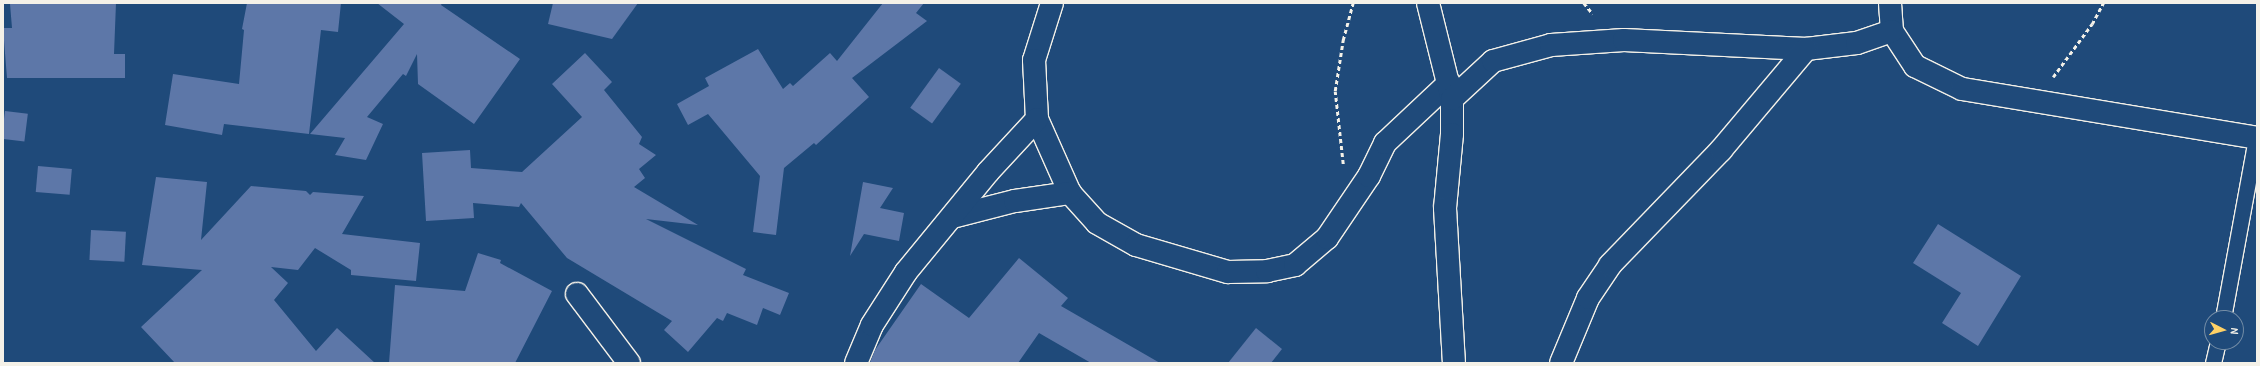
<!DOCTYPE html>
<html>
<head>
<meta charset="utf-8">
<style>
	body { margin:0 }
	#map { position:relative; width:2260px; height:366px; overflow:hidden; background:#1f4a7a; font-family:"Patrick Hand",sans-serif }
	div>[style] { position:absolute }
	.building>* { inset:0; background:#5d77a8; transform-origin:0 0 }
	.path>* { height:2.5px; margin-top:-1.25px; transform-origin:0; background:repeating-linear-gradient(90deg,#f4f1e8 0 4px,transparent 0 7px) }
	.roads { filter:drop-shadow(1px 0 #f4f1e8) drop-shadow(-1px 0 #f4f1e8) drop-shadow(0 1px #f4f1e8) drop-shadow(0 -1px #f4f1e8) }
	.service>* { height:15px; margin:-7.5px; padding:0 7.5px; transform-origin:7.5px; border-radius:7.5px; background:#1f4a7a }
	.minor>* { height:22px; margin:-11px; padding:0 11px; transform-origin:11px; border-radius:11px; background:#1f4a7a }
	span { translate:-50% -50%; white-space:nowrap; text-align:center; line-height:1.15; -webkit-text-stroke:3.5px #1f4a7a; paint-order:stroke }
	.frame { position:absolute; inset:0; border:4px solid #f4f1e8; pointer-events:none }
	.north { position:absolute; left:2204px; top:310px; width:40px; height:40px; box-sizing:border-box; background:#1f4a7a; border:1px solid #748da6; border-radius:50%; rotate:96deg; font-size:11px; font-weight:700; line-height:16px; text-align:center; color:#f4f1e8 }
	.north::after { content:''; display:block; margin:auto; width:14px; height:18px; background:#ffd166; clip-path:polygon(50% 0,100% 100%,50% 72%,0 100%) }
</style>
</head>
<body>
<div id="map">
	<div class="building">
		<div style="clip-path:polygon(25px 3px,116px 3px,114px 54px,125px 54px,125px 78px,7px 78px,3px 28px,12px 28px,10px 4px)"></div>
		<div style="clip-path:polygon(247px 3px,341px 3px,338px 32px,321px 30px,309px 134px,224px 124px,222px 135px,165px 125px,173px 74px,239px 84px,244px 30px,242px 29px)"></div>
		<div style="clip-path:polygon(377px 3px,442px 3px,441px 5px,520px 59px,474px 124px,418px 84px,417px 54px,406px 76px,403px 74px,367px 117px,383px 124px,366px 160px,335px 155px,345px 138px,310px 134px,404px 24px)"></div>
		<div style="clip-path:polygon(553px 3px,638px 3px,612px 39px,548px 24px)"></div>
		<div style="clip-path:polygon(883px 3px,924px 3px,916px 13px,927px 21px,852px 78px,869px 97px,816px 145px,814px 143px,784px 168px,776px 235px,753px 232px,760px 176px,708px 114px,688px 125px,677px 104px,709px 86px,705px 78px,758px 49px,783px 89px,790px 83px,793px 86px,830px 53px,837px 61px)"></div>
		<div style="clip-path:polygon(585px 53px,612px 82px,604px 90px,642px 137px,639px 144px,656px 155px,639px 169px,645px 178px,634px 187px,698px 225px,646px 219px,746px 269px,743px 275px,789px 293px,780px 315px,763px 308px,757px 325px,727px 313px,723px 321px,717px 318px,688px 352px,664px 330px,672px 321px,567px 258px,521px 203px,519px 207px,473px 203px,474px 218px,426px 221px,422px 153px,470px 150px,471px 168px,522px 172px,582px 117px,552px 84px)"></div>
		<div style="left:939px;top:68px;width:27px;height:49px;rotate:36deg"></div>
		<div style="left:5px;top:111px;width:23px;height:28px;rotate:7deg"></div>
		<div style="left:38px;top:166px;width:34px;height:26px;rotate:5deg"></div>
		<div style="clip-path:polygon(156px 177px,207px 182px,201px 240px,251px 186px,306px 191px,310px 195px,313px 192px,364px 196px,342px 234px,420px 243px,416px 281px,351px 275px,351px 270px,315px 248px,298px 270px,271px 267px,288px 283px,274px 300px,316px 351px,337px 328px,375px 363px,175px 363px,141px 327px,202px 270px,142px 265px)"></div>
		<div style="clip-path:polygon(863px 182px,893px 188px,880px 208px,904px 213px,899px 241px,864px 234px,850px 256px)"></div>
		<div style="clip-path:polygon(1938px 224px,2021px 276px,1978px 346px,1942px 323px,1961px 293px,1913px 263px)"></div>
		<div style="left:91px;top:230px;width:35px;height:30px;rotate:3deg"></div>
		<div style="clip-path:polygon(478px 253px,501px 260px,500px 263px,552px 291px,515px 363px,389px 363px,395px 285px,465px 291px)"></div>
		<div style="clip-path:polygon(1019px 258px,1068px 298px,1061px 306px,1160px 363px,1091px 363px,1039px 333px,1018px 363px,870px 363px,875px 350px,921px 284px,969px 318px)"></div>
		<div style="clip-path:polygon(1256px 328px,1282px 349px,1271px 363px,1228px 363px)"></div>
	</div>
	<div class="path">
		<div style="left:1584px;top:3px;width:14px;rotate:51deg"></div>
		<div style="left:2053px;top:77px;width:66px;rotate:-53.7deg"></div>
		<div style="left:2092px;top:24px;width:24px;rotate:-62deg"></div>
		<div style="left:1343px;top:164px;width:73px;rotate:-96.3deg"></div>
		<div style="left:1335px;top:91px;width:52px;rotate:-81.1deg"></div>
		<div style="left:1343px;top:40px;width:38px;rotate:-75deg"></div>
	</div>
	<div class="roads">
		<div class="service">
			<div style="left:2223px;top:318px;width:183px;rotate:-79.6deg"></div>
			<div style="left:2213px;top:363px;width:22px;rotate:-77deg"></div>
		</div>
		<div class="minor">
			<div style="left:1052px;top:3px;width:60px;rotate:107.5deg"></div>
			<div style="left:1034px;top:60px;width:59px;rotate:87.1deg"></div>
			<div style="left:1037px;top:119px;width:81px;rotate:66deg"></div>
			<div style="left:1070px;top:193px;width:40px;rotate:48deg"></div>
			<div style="left:1097px;top:223px;width:45px;rotate:29.4deg"></div>
			<div style="left:1136px;top:245px;width:96px;rotate:16.4deg"></div>
			<div style="left:1228px;top:272px;width:39px;rotate:-1deg"></div>
			<div style="left:1267px;top:271px;width:29px;rotate:-12deg"></div>
			<div style="left:1295px;top:265px;width:42px;rotate:-40.2deg"></div>
			<div style="left:1327px;top:238px;width:75px;rotate:-55.9deg"></div>
			<div style="left:1369px;top:176px;width:37px;rotate:-64deg"></div>
			<div style="left:1385px;top:143px;width:88px;rotate:-43.2deg"></div>
			<div style="left:1428px;top:3px;width:99px;rotate:76deg"></div>
			<div style="left:1452px;top:99px;width:35px;rotate:90deg"></div>
			<div style="left:1452px;top:134px;width:74px;rotate:95.4deg"></div>
			<div style="left:1445px;top:208px;width:155px;rotate:86.7deg"></div>
			<div style="left:1890px;top:3px;width:28px;rotate:86deg"></div>
			<div style="left:1892px;top:31px;width:42px;rotate:56.7deg"></div>
			<div style="left:1915px;top:66px;width:52px;rotate:26.1deg"></div>
			<div style="left:1962px;top:89px;width:299px;rotate:9.4deg"></div>
			<div style="left:1452px;top:99px;width:56px;rotate:-42.8deg"></div>
			<div style="left:1493px;top:61px;width:60px;rotate:-15.4deg"></div>
			<div style="left:1551px;top:45px;width:73px;rotate:-3.9deg"></div>
			<div style="left:1624px;top:40px;width:182px;rotate:2.8deg"></div>
			<div style="left:1806px;top:49px;width:51px;rotate:-6.7deg"></div>
			<div style="left:1857px;top:43px;width:37px;rotate:-19deg"></div>
			<div style="left:952px;top:217px;width:65px;rotate:-14.3deg"></div>
			<div style="left:1015px;top:201px;width:56px;rotate:-8.3deg"></div>
			<div style="left:577px;top:294px;width:86px;rotate:53deg"></div>
			<div style="left:856px;top:363px;width:41px;rotate:-67.2deg"></div>
			<div style="left:872px;top:325px;width:63px;rotate:-57.3deg"></div>
			<div style="left:906px;top:272px;width:129px;rotate:-50.6deg"></div>
			<div style="left:988px;top:172px;width:72px;rotate:-47.2deg"></div>
			<div style="left:1561px;top:363px;width:70px;rotate:-67.4deg"></div>
			<div style="left:1588px;top:298px;width:40px;rotate:-56deg"></div>
			<div style="left:1610px;top:265px;width:160px;rotate:-46deg"></div>
			<div style="left:1721px;top:150px;width:132px;rotate:-49.9deg"></div>
		</div>
	</div>
	<div class="frame"></div>
	<div class="north">N</div>
</div>
</body>
</html>
